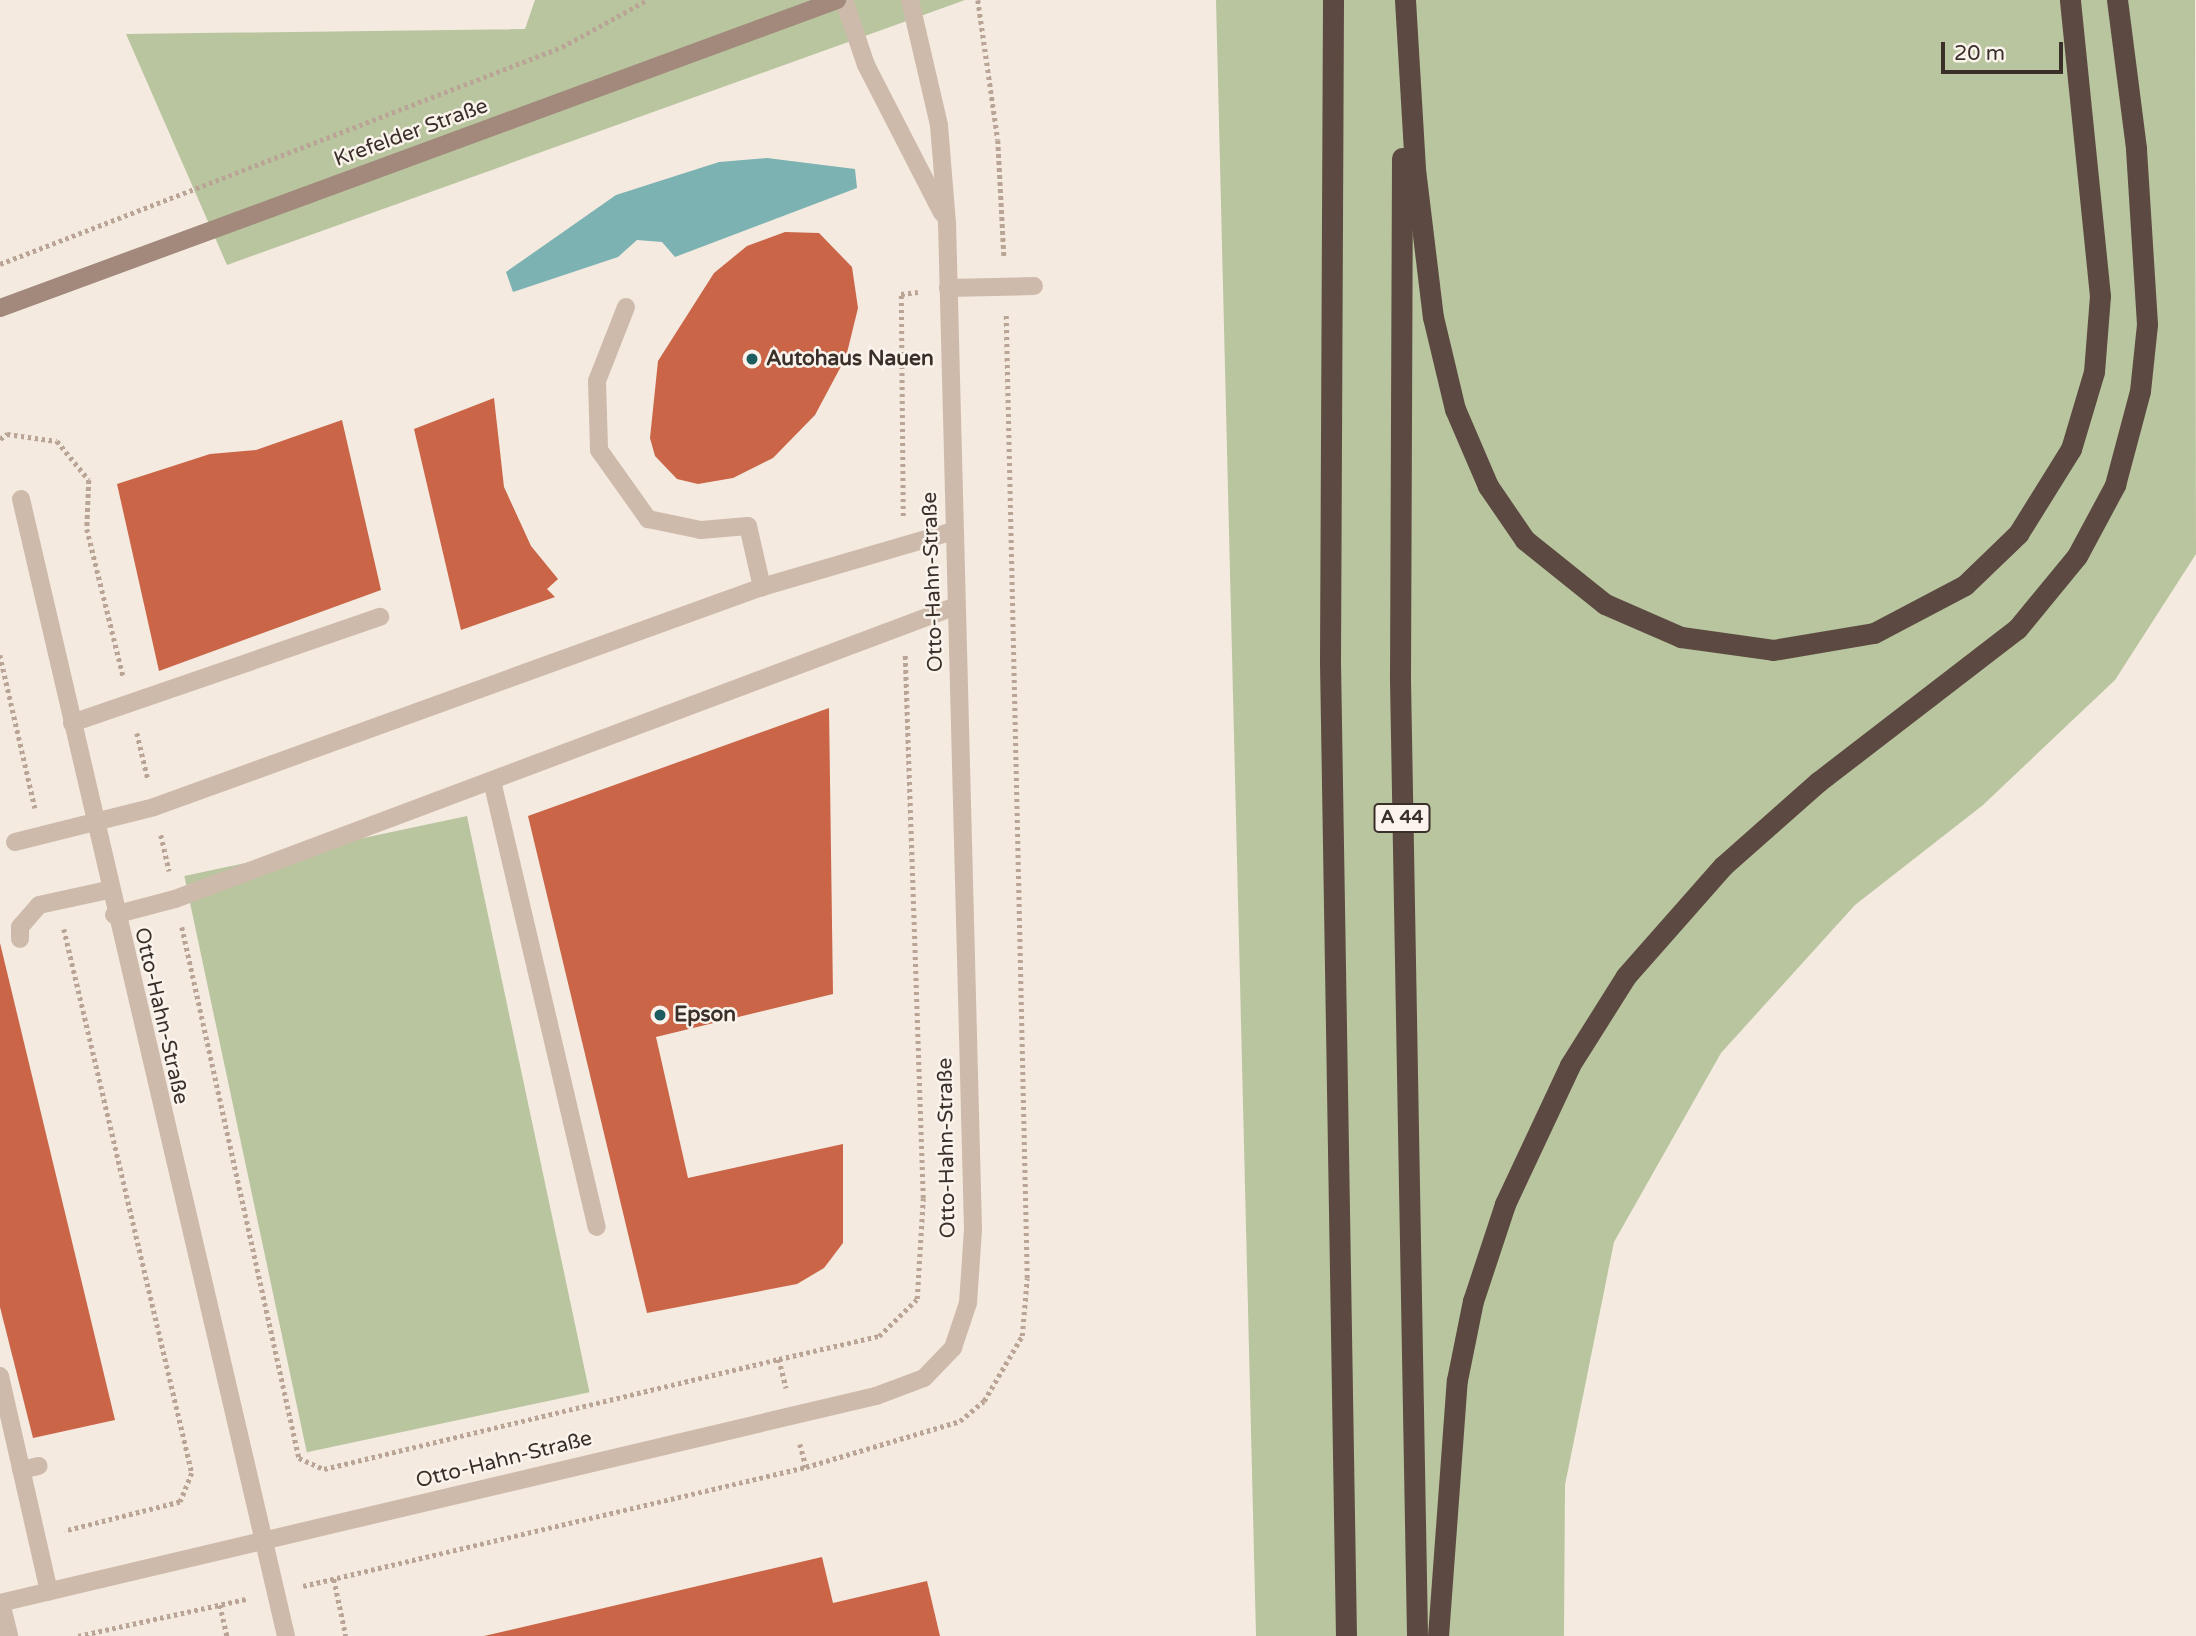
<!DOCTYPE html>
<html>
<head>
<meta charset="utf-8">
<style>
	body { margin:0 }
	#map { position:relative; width:2196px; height:1636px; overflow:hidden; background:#f4eae0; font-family:"Varela Round",sans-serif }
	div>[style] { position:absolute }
	.green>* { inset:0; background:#b9c59f; transform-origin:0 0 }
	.water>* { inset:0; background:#7db2b3 }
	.building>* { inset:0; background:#cb6547 }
	.path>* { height:4.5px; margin-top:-2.25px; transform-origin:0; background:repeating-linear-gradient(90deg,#baa495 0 3.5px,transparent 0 7px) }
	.lane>* { height:18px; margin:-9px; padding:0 9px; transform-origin:9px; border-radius:9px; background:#cebaab }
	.street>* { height:18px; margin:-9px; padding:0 9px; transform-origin:9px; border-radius:9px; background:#cebaab }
	.secondary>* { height:18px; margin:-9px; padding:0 9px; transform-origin:9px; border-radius:9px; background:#a2897c }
	.highway>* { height:21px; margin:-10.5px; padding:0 10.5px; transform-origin:10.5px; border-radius:10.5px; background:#5c4941 }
	.dots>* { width:19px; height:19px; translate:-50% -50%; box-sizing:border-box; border:4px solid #fbf4ed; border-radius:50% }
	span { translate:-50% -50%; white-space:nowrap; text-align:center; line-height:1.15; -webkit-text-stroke:5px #fbf4ed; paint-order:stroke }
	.shield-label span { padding:2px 5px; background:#fbf4ed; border:2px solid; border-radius:5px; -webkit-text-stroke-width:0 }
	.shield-label { font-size:19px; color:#3b2f2a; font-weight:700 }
	.street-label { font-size:21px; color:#3b2f2a }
	.poi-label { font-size:21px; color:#3b2f2a; font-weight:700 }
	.left { translate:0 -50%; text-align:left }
	.scale { position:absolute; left:1941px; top:42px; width:122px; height:32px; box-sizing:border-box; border:4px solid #3b2f2a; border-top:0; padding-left:9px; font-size:21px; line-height:24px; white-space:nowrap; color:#3b2f2a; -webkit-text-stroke:5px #fbf4ed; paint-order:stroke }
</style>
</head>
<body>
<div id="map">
	<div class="green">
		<div style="clip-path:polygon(535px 0,965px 0,227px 265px,126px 34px,525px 29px)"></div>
		<div style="clip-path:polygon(1216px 0,2195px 0,2196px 554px,2115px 680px,1983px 805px,1855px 905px,1721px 1053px,1614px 1242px,1565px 1485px,1564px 1636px,1256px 1636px)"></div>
		<div style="left:467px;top:816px;width:589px;height:289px;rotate:78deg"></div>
	</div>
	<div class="water">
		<div style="clip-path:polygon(767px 158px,855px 169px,857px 188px,675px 257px,662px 242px,637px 240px,618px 257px,513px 292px,506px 272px,616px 195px,719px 162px)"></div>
	</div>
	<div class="building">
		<div style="clip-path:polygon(785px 232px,819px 233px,852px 267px,858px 308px,846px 357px,815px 415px,773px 458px,733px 478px,698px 484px,677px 479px,655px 456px,650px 438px,658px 361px,714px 273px,747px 246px)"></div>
		<div style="clip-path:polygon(494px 398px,504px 487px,531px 546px,558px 579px,547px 589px,555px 597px,461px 630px,414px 429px)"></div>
		<div style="clip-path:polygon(342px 420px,381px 590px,159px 671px,117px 484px,210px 454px,256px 450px)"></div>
		<div style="clip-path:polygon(829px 708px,833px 994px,656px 1037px,688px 1178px,843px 1144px,843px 1243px,824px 1268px,797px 1284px,647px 1313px,528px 816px)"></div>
		<div style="clip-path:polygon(0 943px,115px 1420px,33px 1438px,0 1307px)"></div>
		<div style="clip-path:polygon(822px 1557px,833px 1603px,927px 1581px,940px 1636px,484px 1636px)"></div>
	</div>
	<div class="path">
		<div style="left:978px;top:0;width:141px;rotate:81.9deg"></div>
		<div style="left:998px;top:140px;width:116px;rotate:87deg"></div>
		<div style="left:0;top:264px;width:602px;rotate:-21.11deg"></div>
		<div style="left:562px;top:47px;width:97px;rotate:-28.9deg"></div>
		<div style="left:0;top:439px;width:9px;rotate:-36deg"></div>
		<div style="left:7px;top:434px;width:50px;rotate:8deg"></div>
		<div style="left:57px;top:441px;width:50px;rotate:50.6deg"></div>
		<div style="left:89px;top:480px;width:49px;rotate:92.3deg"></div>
		<div style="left:87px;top:529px;width:151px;rotate:76.2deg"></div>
		<div style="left:903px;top:516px;width:222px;rotate:-90.5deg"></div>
		<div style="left:901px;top:294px;width:17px;rotate:-7deg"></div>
		<div style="left:0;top:655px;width:157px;rotate:77.1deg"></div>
		<div style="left:137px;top:733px;width:47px;rotate:76.6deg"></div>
		<div style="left:161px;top:835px;width:37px;rotate:77deg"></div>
		<div style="left:182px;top:927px;width:544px;rotate:77.57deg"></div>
		<div style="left:299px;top:1458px;width:27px;rotate:24deg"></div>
		<div style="left:324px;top:1469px;width:468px;rotate:-13.6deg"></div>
		<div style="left:779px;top:1359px;width:30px;rotate:76deg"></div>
		<div style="left:64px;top:929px;width:559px;rotate:76.76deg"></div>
		<div style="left:192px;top:1473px;width:31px;rotate:112deg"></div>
		<div style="left:180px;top:1502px;width:119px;rotate:165.8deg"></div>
		<div style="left:779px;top:1359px;width:103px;rotate:-13deg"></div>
		<div style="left:879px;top:1336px;width:53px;rotate:-44.2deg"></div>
		<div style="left:917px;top:1299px;width:101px;rotate:-86.6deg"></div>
		<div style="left:923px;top:1198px;width:543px;rotate:-91.9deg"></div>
		<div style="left:800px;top:1444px;width:24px;rotate:75deg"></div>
		<div style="left:806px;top:1467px;width:161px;rotate:-16.6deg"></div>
		<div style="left:960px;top:1421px;width:31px;rotate:-40deg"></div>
		<div style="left:984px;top:1401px;width:75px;rotate:-59.7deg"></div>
		<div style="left:1022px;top:1336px;width:58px;rotate:-85.1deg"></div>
		<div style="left:1027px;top:1278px;width:964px;rotate:-91.25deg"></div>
		<div style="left:334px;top:1579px;width:58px;rotate:78.1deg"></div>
		<div style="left:303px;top:1586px;width:517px;rotate:-13.31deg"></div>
		<div style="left:220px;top:1605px;width:32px;rotate:77deg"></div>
		<div style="left:78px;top:1636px;width:172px;rotate:-12.4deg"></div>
	</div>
	<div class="lane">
		<div style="left:948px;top:288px;width:86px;rotate:-1.3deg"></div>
		<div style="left:626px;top:307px;width:79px;rotate:111.4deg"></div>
		<div style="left:597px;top:381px;width:69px;rotate:88.3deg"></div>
		<div style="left:599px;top:450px;width:85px;rotate:54.6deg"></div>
		<div style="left:648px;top:519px;width:54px;rotate:11.7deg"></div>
		<div style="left:701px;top:530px;width:47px;rotate:-4.9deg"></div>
		<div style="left:748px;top:526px;width:63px;rotate:77.1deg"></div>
		<div style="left:72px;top:723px;width:326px;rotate:-19deg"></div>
		<div style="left:492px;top:781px;width:458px;rotate:76.8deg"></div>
		<div style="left:15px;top:842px;width:143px;rotate:-14.1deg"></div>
		<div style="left:154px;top:807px;width:647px;rotate:-19.89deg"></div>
		<div style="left:762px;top:587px;width:200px;rotate:-16.3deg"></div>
		<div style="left:114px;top:915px;width:63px;rotate:-14.7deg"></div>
		<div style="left:175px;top:899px;width:834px;rotate:-20.56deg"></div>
		<div style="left:20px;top:939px;width:12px;rotate:-90deg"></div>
		<div style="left:20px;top:927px;width:29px;rotate:-49deg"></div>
		<div style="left:39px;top:905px;width:71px;rotate:-12.3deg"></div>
		<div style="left:0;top:1376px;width:221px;rotate:77.2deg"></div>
		<div style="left:21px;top:1470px;width:18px;rotate:-13deg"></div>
		<div style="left:1px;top:1603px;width:34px;rotate:76deg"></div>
	</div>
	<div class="street">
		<div style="left:844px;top:0;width:69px;rotate:71.3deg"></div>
		<div style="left:866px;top:65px;width:166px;rotate:62.8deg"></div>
		<div style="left:21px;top:499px;width:1167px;rotate:76.88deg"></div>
		<div style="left:0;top:1603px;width:900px;rotate:-13.3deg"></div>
		<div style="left:876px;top:1396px;width:51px;rotate:-20.6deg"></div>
		<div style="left:924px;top:1378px;width:42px;rotate:-46deg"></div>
		<div style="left:953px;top:1348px;width:47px;rotate:-71.6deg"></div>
		<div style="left:968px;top:1303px;width:74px;rotate:-86.1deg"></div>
		<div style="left:973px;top:1229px;width:1006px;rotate:-91.48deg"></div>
		<div style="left:947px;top:223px;width:98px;rotate:-94.7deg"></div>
		<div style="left:939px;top:125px;width:128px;rotate:-103.1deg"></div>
	</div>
	<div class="secondary">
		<div style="left:0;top:308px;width:892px;rotate:-20.2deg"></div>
	</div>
	<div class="highway">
		<div style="left:1333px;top:0;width:662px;rotate:90.26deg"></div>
		<div style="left:1330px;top:662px;width:974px;rotate:89.06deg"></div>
		<div style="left:1405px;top:0;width:169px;rotate:86.6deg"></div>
		<div style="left:1415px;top:169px;width:149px;rotate:83.1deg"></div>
		<div style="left:1433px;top:317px;width:95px;rotate:76.6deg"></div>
		<div style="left:1455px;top:409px;width:84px;rotate:66.8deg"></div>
		<div style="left:1488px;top:486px;width:65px;rotate:55.6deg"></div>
		<div style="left:1525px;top:540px;width:102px;rotate:38.7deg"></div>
		<div style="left:1605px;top:604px;width:83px;rotate:23.5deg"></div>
		<div style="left:1681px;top:637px;width:93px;rotate:8deg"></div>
		<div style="left:1773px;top:650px;width:102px;rotate:-9.6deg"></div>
		<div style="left:1874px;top:633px;width:103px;rotate:-27.8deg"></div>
		<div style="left:1965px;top:585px;width:74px;rotate:-43.9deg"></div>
		<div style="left:2018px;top:534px;width:100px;rotate:-58.1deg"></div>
		<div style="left:2071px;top:449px;width:80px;rotate:-73.4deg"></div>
		<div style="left:2094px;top:372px;width:76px;rotate:-85.5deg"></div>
		<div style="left:2100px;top:296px;width:298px;rotate:-95.8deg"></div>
		<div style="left:1402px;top:158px;width:522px;rotate:90.22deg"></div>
		<div style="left:1400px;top:680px;width:956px;rotate:88.98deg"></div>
		<div style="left:1438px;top:1636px;width:257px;rotate:-85.8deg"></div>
		<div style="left:1457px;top:1380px;width:81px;rotate:-78.6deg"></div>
		<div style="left:1473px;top:1301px;width:102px;rotate:-71.7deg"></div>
		<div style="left:1505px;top:1204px;width:153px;rotate:-64.9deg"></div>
		<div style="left:1570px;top:1065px;width:105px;rotate:-57.8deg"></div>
		<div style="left:1626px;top:976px;width:147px;rotate:-48.6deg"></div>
		<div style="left:1723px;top:866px;width:127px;rotate:-41.5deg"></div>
		<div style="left:1818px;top:782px;width:251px;rotate:-37.6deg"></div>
		<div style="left:2017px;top:629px;width:94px;rotate:-50.6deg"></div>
		<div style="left:2077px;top:556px;width:81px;rotate:-61.8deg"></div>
		<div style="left:2115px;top:485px;width:97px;rotate:-75.1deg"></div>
		<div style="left:2140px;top:391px;width:67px;rotate:-84deg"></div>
		<div style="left:2147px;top:324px;width:176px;rotate:-93.6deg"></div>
		<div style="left:2136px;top:148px;width:149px;rotate:-97.3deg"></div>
	</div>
	<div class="dots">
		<div style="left:752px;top:359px;background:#1d5c5f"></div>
		<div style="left:660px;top:1015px;background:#1d5c5f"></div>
	</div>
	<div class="shield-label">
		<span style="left:1402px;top:818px">A 44</span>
	</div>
	<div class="street-label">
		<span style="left:411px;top:133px;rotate:-20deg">Krefelder Straße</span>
		<span style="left:933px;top:582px;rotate:-92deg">Otto-Hahn-Straße</span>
		<span style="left:161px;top:1016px;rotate:77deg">Otto-Hahn-Straße</span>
		<span style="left:947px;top:1148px;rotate:-91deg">Otto-Hahn-Straße</span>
		<span style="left:504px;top:1460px;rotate:-14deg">Otto-Hahn-Straße</span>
	</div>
	<div class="poi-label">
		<span class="left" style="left:766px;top:359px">Autohaus Nauen</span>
		<span class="left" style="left:674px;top:1015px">Epson</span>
	</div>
	<div class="scale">20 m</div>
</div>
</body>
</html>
